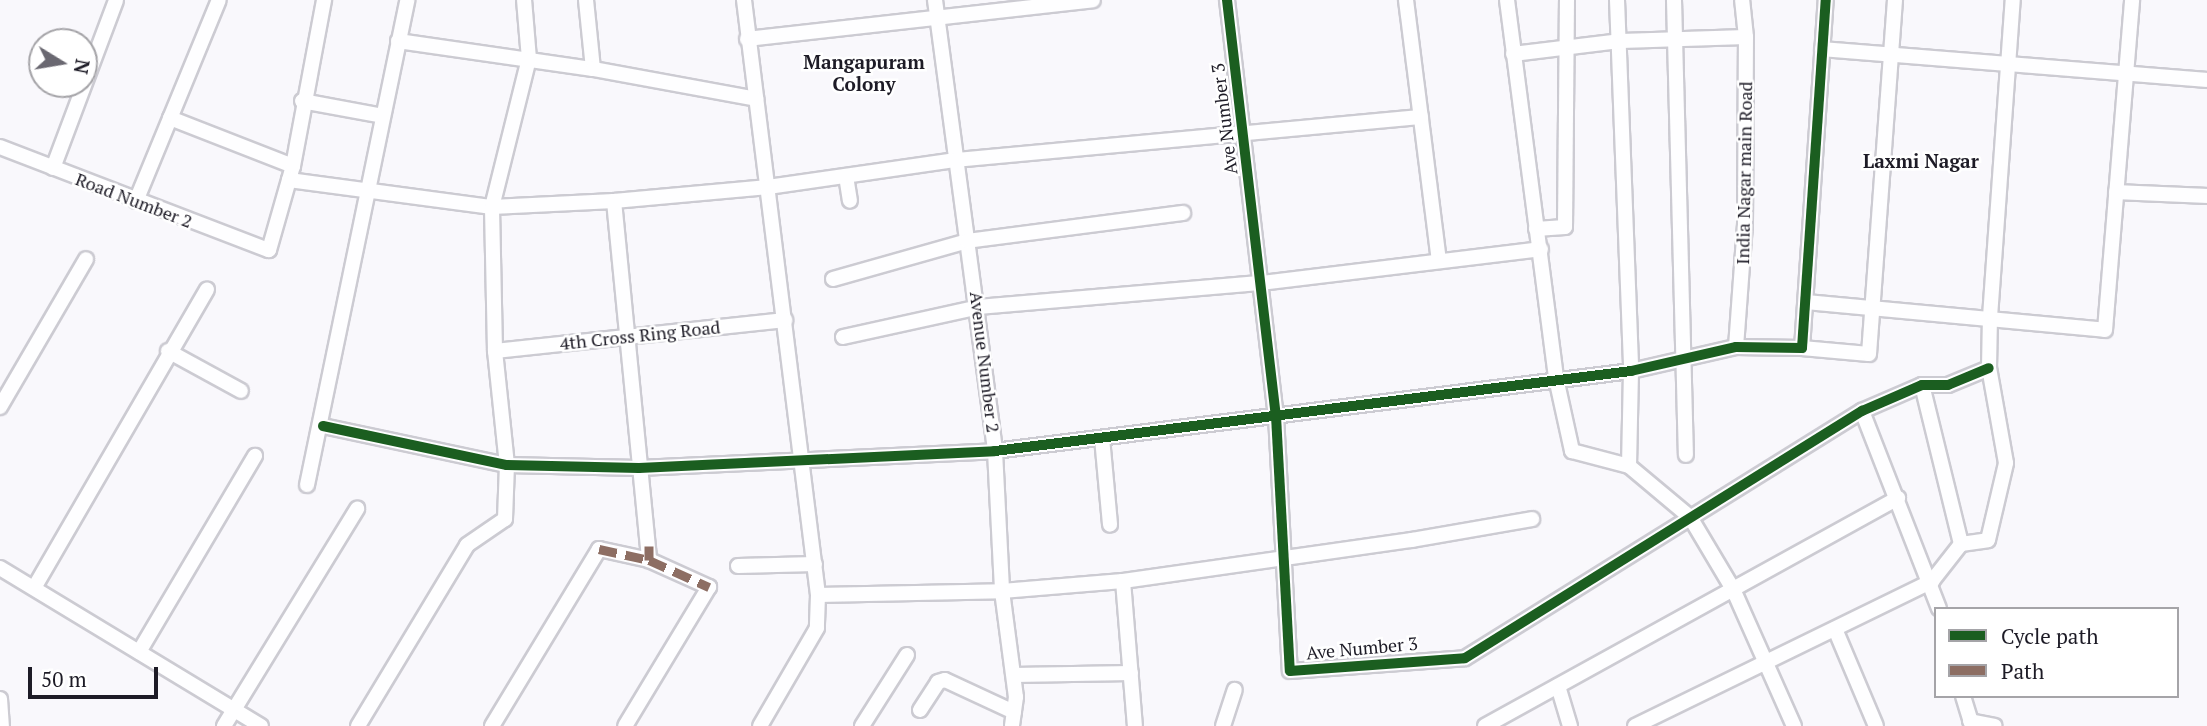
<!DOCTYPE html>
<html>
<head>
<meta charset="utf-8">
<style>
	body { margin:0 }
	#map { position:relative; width:2207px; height:726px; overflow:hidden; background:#f9f8fc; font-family:"PT Serif",serif }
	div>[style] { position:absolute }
	.roads { filter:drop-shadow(2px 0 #cccbd2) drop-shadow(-2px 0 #cccbd2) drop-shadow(0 2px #cccbd2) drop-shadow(0 -2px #cccbd2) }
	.street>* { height:14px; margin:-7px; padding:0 7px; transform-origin:7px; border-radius:7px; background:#fefeff }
	.quiet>* { height:9px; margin-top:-4.5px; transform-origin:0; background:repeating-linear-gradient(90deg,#8d6e63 0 18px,transparent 0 27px) }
	.cycleway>* { height:10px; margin:-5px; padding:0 5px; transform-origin:5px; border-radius:5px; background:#1b5e20 }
	span { translate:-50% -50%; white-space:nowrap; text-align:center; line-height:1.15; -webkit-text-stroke:5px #fff; paint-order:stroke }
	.street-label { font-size:18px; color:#1d1b26 }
	.neighbourhood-label { font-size:19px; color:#1d1b26; font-weight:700 }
	.legend { position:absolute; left:1934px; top:607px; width:245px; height:91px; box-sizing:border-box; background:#fff; border:2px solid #a5a4a8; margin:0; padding:9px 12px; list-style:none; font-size:21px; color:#1d1b26 }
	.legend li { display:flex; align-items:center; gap:14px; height:35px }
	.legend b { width:35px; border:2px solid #a5a4a8 }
	.north { position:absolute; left:28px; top:28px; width:70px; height:70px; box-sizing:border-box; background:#fff; border:2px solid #a5a4a8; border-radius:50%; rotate:101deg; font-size:19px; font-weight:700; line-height:28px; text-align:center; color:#1d1b26 }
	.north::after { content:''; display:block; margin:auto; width:24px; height:32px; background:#6a6871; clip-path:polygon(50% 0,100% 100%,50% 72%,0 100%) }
	.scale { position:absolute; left:28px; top:667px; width:130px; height:32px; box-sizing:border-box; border:4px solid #1d1b26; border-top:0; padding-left:9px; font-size:21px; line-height:24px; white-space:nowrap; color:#1d1b26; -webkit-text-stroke:5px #fff; paint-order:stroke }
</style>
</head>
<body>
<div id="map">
	<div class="roads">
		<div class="street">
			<div style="left:586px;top:0;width:69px;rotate:84.2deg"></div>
			<div style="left:744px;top:0;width:600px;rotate:82.91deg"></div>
			<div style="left:818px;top:595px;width:33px;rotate:92deg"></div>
			<div style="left:817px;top:628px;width:113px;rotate:120.2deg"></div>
			<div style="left:935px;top:0;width:455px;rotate:82.4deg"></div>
			<div style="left:995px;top:451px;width:140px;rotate:87.1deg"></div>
			<div style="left:1002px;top:591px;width:107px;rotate:82.5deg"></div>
			<div style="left:1016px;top:697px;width:29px;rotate:98deg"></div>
			<div style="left:1227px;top:0;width:419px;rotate:83.3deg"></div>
			<div style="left:1276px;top:416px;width:255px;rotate:86.9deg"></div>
			<div style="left:1290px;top:671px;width:175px;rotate:-4.2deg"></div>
			<div style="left:1465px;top:658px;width:468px;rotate:-31.9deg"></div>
			<div style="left:1862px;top:411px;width:65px;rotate:-23.4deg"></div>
			<div style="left:1922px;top:385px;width:26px"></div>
			<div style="left:1948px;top:385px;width:44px;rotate:-22.5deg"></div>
			<div style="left:1406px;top:0;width:263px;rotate:82.8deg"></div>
			<div style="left:1507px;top:0;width:381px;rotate:82.6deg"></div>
			<div style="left:1556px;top:378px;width:75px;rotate:77.6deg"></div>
			<div style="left:1572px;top:451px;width:59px;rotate:14.7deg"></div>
			<div style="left:1629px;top:466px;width:80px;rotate:39.9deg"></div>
			<div style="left:1690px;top:517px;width:84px;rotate:59.2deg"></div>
			<div style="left:1733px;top:589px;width:150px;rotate:66deg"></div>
			<div style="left:1617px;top:0;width:371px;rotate:87.8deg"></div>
			<div style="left:1631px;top:371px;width:95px;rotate:91.2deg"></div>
			<div style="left:1674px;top:0;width:455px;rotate:88.5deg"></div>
			<div style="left:747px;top:39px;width:348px;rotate:-6.4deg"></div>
			<div style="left:398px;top:41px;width:197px;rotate:8.2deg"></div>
			<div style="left:593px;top:69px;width:166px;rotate:10.4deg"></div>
			<div style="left:1822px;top:49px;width:386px;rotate:4.6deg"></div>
			<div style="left:1513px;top:54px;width:109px;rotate:-6.9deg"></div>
			<div style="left:1621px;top:41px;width:125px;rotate:-1.8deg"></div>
			<div style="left:302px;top:101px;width:82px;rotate:10.5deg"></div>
			<div style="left:170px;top:118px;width:132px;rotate:21.3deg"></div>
			<div style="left:0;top:147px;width:288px;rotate:21deg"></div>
			<div style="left:269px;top:250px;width:87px;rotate:-74.1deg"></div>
			<div style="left:293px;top:166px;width:169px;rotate:-79.4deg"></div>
			<div style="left:53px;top:168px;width:179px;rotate:-69.4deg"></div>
			<div style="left:846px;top:176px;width:25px;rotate:81deg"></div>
			<div style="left:289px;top:180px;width:205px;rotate:7.6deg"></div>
			<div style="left:492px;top:207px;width:122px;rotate:-2.8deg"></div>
			<div style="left:614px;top:201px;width:155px;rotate:-5.2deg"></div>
			<div style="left:768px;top:187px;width:190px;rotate:-8.2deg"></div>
			<div style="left:956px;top:160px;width:467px;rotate:-5.3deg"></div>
			<div style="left:2116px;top:192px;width:91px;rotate:2.5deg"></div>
			<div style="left:136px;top:201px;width:217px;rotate:-67.6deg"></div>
			<div style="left:614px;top:201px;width:361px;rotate:84.4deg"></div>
			<div style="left:649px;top:560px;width:66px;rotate:24.2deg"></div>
			<div style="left:709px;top:587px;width:162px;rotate:121.1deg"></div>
			<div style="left:1536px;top:229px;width:29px;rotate:-4deg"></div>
			<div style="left:1565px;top:227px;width:227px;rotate:-89.5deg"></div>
			<div style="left:833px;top:279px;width:139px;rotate:-15.8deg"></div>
			<div style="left:967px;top:241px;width:218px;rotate:-7.4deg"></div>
			<div style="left:1806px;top:302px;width:300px;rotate:5.3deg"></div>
			<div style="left:2105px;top:330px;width:331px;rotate:-85.3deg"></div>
			<div style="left:843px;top:337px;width:139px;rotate:-12.4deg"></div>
			<div style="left:979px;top:307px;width:283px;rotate:-4.9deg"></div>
			<div style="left:1261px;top:283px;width:282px;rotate:-6.9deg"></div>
			<div style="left:1736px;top:347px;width:124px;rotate:-85.8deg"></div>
			<div style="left:1745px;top:223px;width:186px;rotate:-89.7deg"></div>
			<div style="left:1746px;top:37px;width:37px;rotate:-96deg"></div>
			<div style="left:1802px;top:348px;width:67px;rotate:5.1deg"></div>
			<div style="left:1869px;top:354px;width:355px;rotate:-85.8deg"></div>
			<div style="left:168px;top:351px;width:83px;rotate:28.7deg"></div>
			<div style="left:495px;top:351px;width:292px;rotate:-6.1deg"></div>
			<div style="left:1922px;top:385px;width:164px;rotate:76.2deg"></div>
			<div style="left:0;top:407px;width:171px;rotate:-59.8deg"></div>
			<div style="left:1862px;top:411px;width:212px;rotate:68.7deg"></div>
			<div style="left:323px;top:426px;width:188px;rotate:12deg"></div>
			<div style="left:507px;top:465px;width:132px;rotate:1.3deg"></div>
			<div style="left:639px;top:468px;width:356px;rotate:-2.7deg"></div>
			<div style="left:995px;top:451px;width:641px;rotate:-7.17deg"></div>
			<div style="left:1631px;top:371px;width:108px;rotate:-12.9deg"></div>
			<div style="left:1736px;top:347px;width:66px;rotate:0.9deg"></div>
			<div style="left:1802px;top:348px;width:349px;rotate:-86.1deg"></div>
			<div style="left:1102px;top:438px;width:87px;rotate:84.7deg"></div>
			<div style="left:307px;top:485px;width:495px;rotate:-78.3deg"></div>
			<div style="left:738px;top:566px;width:77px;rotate:-1.5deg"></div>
			<div style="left:0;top:568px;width:305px;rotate:31.2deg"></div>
			<div style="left:1123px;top:581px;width:145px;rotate:85.3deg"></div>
			<div style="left:34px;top:588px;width:345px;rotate:-59.9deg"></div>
			<div style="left:818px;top:595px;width:184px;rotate:-1.2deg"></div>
			<div style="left:1002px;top:591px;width:121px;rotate:-4.7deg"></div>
			<div style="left:1123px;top:581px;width:292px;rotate:-8.1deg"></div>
			<div style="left:1412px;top:540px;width:122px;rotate:-9.9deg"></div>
			<div style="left:1835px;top:629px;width:105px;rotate:67.1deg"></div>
			<div style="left:139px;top:652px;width:228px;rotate:-59.4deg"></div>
			<div style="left:1014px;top:675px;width:117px;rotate:-1deg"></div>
			<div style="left:1558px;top:686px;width:42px;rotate:73.3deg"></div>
			<div style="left:1963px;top:696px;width:31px;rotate:73deg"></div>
			<div style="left:0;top:699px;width:27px;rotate:86deg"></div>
			<div style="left:920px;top:710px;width:33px;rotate:-57deg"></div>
			<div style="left:938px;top:682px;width:7px;rotate:-16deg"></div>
			<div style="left:945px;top:680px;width:76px;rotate:24.9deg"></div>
			<div style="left:1970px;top:721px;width:25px;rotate:11deg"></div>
			<div style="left:224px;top:726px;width:255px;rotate:-58.5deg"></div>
			<div style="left:358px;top:726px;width:211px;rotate:-58.9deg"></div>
			<div style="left:467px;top:545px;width:46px;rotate:-34.4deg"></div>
			<div style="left:505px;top:519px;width:54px;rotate:-87.9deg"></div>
			<div style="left:507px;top:465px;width:115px;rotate:-96deg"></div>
			<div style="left:495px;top:351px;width:144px;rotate:-91.2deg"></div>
			<div style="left:492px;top:207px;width:153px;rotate:-76deg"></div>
			<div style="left:529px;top:59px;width:59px;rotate:-94.8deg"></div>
			<div style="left:492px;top:726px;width:207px;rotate:-58.8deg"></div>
			<div style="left:599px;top:549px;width:51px;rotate:12.4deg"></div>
			<div style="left:862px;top:726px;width:84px;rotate:-57.6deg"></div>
			<div style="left:1223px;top:726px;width:38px;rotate:-72deg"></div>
			<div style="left:1485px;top:726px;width:472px;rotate:-28.9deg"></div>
			<div style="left:1635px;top:726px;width:331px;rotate:-26deg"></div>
			<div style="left:1932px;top:581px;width:47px;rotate:-51.9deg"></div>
			<div style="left:1961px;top:544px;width:27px;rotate:-8deg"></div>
			<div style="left:1988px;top:540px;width:79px;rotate:-76.8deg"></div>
			<div style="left:2006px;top:463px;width:97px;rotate:-100.1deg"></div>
			<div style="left:1989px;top:368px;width:51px;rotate:-88.9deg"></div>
			<div style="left:1990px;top:317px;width:318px;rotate:-85.9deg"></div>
		</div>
	</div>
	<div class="quiet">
		<div style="left:649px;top:546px;width:14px;rotate:90deg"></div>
		<div style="left:649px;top:560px;width:66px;rotate:24.2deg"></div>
		<div style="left:599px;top:549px;width:51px;rotate:12.4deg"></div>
	</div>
	<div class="cycleway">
		<div style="left:1227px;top:0;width:419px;rotate:83.3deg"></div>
		<div style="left:1276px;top:416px;width:255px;rotate:86.9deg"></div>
		<div style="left:1290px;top:671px;width:175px;rotate:-4.2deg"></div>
		<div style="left:1465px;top:658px;width:468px;rotate:-31.9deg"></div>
		<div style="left:1862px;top:411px;width:65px;rotate:-23.4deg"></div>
		<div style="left:1922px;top:385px;width:26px"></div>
		<div style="left:1948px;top:385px;width:44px;rotate:-22.5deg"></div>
		<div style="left:323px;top:426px;width:188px;rotate:12deg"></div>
		<div style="left:507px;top:465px;width:132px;rotate:1.3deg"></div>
		<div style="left:639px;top:468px;width:356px;rotate:-2.7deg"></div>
		<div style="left:995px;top:451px;width:641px;rotate:-7.17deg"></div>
		<div style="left:1631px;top:371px;width:108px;rotate:-12.9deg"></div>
		<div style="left:1736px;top:347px;width:66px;rotate:0.9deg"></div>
		<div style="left:1802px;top:348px;width:349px;rotate:-86.1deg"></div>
	</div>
	<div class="street-label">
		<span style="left:1224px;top:119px;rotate:-97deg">Ave Number 3</span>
		<span style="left:1744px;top:173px;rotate:-89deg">India Nagar main Road</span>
		<span style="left:134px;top:200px;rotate:21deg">Road Number 2</span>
		<span style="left:640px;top:335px;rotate:-6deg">4th Cross Ring Road</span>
		<span style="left:985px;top:362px;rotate:83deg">Avenue Number 2</span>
		<span style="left:1362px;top:648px;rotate:-5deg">Ave Number 3</span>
	</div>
	<div class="neighbourhood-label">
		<span style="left:864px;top:73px">Mangapuram<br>Colony</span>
		<span style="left:1921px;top:161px">Laxmi Nagar</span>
	</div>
	<ul class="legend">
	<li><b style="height:9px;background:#1b5e20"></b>Cycle path</li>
	<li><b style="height:9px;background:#8d6e63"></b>Path</li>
	</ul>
	<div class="north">N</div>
	<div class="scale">50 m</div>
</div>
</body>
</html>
